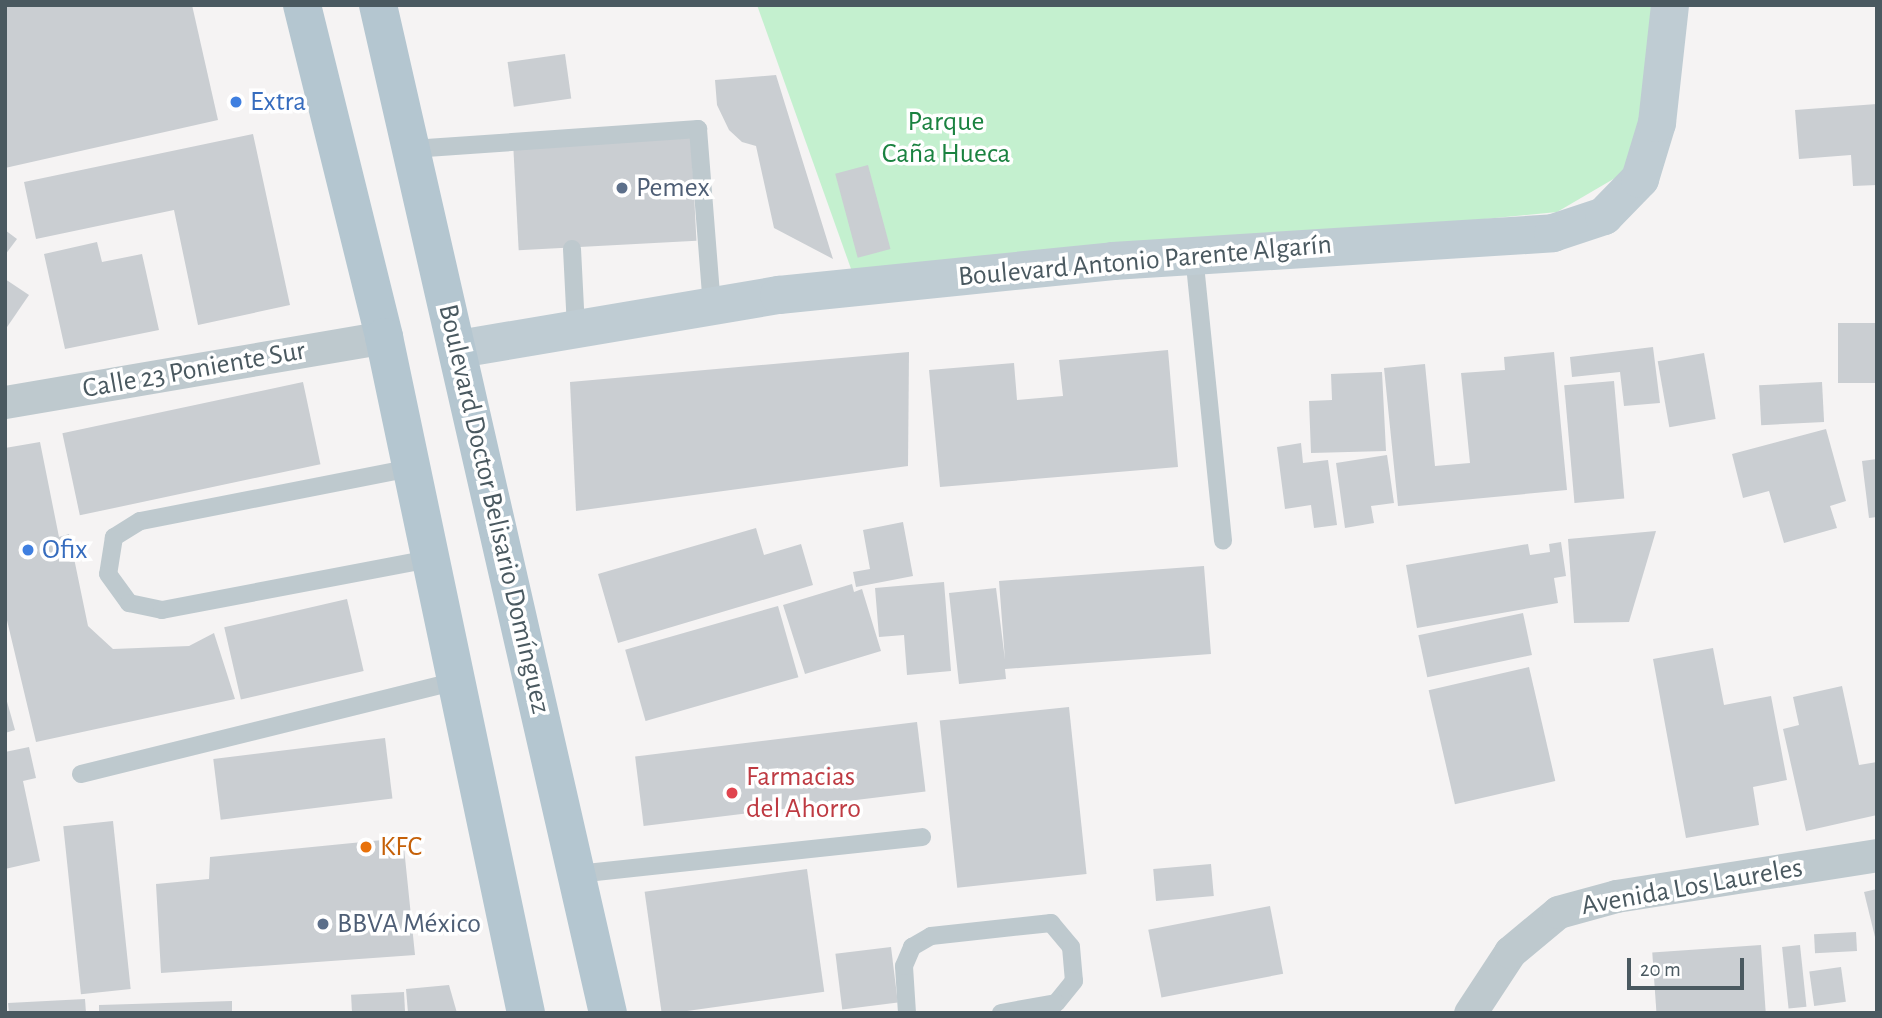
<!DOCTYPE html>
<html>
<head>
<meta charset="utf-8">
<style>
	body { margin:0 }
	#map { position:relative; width:1882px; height:1018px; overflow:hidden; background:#f5f3f3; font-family:"Alegreya Sans",sans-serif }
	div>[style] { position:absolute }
	.green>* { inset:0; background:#c4f0cf }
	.building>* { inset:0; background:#caced2; transform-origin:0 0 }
	.lane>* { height:18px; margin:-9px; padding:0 9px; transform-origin:9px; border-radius:9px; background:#bec9ce }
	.street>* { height:33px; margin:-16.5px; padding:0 16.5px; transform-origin:16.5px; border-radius:16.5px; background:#bec9ce }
	.secondary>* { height:38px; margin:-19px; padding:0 19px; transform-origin:19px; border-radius:19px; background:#bfccd3 }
	.primary>* { height:38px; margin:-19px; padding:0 19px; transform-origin:19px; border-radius:19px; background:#b4c6d0 }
	.dots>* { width:19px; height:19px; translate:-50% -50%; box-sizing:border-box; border:4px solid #fff; border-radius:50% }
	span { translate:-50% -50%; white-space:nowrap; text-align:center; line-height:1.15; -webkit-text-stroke:7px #fff; paint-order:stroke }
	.shop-label { font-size:28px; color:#366cbe }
	.left { translate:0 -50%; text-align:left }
	.park-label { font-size:28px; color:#1a8240 }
	.service-label { font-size:28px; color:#4e5e75 }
	.street-label { font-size:28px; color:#4a5960 }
	.health-label { font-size:28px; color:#be3a42 }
	.food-label { font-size:28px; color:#c56008 }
	.frame { position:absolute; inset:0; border:7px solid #4a5960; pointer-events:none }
	.scale { position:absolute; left:1627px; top:958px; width:117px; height:32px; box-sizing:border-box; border:4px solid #4a5960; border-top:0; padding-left:9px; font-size:21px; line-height:24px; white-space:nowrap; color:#4a5960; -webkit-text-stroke:5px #fff; paint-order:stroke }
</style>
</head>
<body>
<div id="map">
	<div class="green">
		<div style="clip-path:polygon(757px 5px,1657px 5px,1634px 167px,1557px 212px,855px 280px)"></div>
	</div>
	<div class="building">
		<div style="clip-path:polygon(5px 5px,192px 5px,218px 120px,5px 168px)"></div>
		<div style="left:565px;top:54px;width:45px;height:58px;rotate:82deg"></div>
		<div style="clip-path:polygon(776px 75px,833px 259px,774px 228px,756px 146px,742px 142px,729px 130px,717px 105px,715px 80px)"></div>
		<div style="clip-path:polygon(1877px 104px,1877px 185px,1853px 186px,1851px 155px,1799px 159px,1795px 110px)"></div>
		<div style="clip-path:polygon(253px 134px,290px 305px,198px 325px,174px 210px,36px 239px,24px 182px)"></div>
		<div style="left:691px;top:137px;width:104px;height:178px;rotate:87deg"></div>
		<div style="left:868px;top:165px;width:87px;height:34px;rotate:75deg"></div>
		<div style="clip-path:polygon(5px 230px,17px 239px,5px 255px)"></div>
		<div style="clip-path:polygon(97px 242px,102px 262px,142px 254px,159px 330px,65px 349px,44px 254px)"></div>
		<div style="clip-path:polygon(5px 279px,29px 295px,5px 330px)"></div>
		<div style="left:1877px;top:323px;width:60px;height:39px;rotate:90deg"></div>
		<div style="clip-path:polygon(1653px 347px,1660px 403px,1624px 406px,1620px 372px,1572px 377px,1570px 357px)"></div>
		<div style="clip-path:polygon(1168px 350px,1178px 467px,940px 487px,929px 370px,1014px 363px,1017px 400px,1063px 396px,1059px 360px)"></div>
		<div style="clip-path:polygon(909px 352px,908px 466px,576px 511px,570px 382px)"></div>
		<div style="clip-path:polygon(1554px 352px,1567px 490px,1398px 506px,1384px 368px,1425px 364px,1435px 466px,1470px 463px,1461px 373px,1505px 370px,1504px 357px)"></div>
		<div style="left:1704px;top:353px;width:67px;height:47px;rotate:80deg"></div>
		<div style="clip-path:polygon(1382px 372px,1386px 451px,1311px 453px,1309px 401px,1332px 400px,1331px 374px)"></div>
		<div style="left:1614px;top:381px;width:118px;height:50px;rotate:85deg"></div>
		<div style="left:303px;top:382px;width:84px;height:246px;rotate:78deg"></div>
		<div style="left:1822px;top:382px;width:40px;height:63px;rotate:87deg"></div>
		<div style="clip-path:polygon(1826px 429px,1846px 501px,1830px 506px,1837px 528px,1784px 543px,1769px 491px,1743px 498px,1732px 454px)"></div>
		<div style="clip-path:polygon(40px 442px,59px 537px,69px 534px,88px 626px,113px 649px,189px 646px,214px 633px,235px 699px,36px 742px,5px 612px,5px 448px)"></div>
		<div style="clip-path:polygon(1301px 443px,1303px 463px,1328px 460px,1337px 525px,1314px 528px,1311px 505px,1285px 509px,1277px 447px)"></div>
		<div style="clip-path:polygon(1387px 455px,1394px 503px,1371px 506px,1374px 523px,1345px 528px,1336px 463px)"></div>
		<div style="clip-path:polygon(1877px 459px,1877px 517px,1869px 518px,1862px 461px)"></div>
		<div style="clip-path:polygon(903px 522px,913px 576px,856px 587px,853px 572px,870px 569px,863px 530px)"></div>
		<div style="clip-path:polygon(756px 528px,764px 555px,801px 544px,813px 585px,618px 643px,598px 574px)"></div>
		<div style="clip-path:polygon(1656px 531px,1629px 622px,1574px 623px,1568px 539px)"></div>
		<div style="clip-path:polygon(1561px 542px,1566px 576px,1554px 578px,1558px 603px,1417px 628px,1406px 565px,1528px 544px,1530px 555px,1550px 552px,1549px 544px)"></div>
		<div style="clip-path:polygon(1204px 566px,1211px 654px,1005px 669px,1006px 679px,959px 684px,949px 593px,996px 588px,1005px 660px,999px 581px)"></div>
		<div style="clip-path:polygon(944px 582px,951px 671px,907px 675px,904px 635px,879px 637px,875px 588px)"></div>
		<div style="clip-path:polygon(852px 584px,854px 592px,862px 589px,881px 651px,805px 674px,783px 605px)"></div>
		<div style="left:347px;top:599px;width:74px;height:126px;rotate:77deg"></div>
		<div style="left:778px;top:606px;width:74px;height:159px;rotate:74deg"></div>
		<div style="left:1523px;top:613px;width:43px;height:107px;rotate:78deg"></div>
		<div style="clip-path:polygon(1713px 648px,1724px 705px,1771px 696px,1787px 780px,1753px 787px,1759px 825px,1686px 838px,1653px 659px)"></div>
		<div style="left:1529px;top:667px;width:117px;height:103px;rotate:77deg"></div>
		<div style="clip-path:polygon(1842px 686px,1859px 765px,1877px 762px,1877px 815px,1806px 831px,1783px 729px,1799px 725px,1793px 697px)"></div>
		<div style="clip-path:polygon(6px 698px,15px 730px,5px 733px,5px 699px)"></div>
		<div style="left:1069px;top:707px;width:168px;height:130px;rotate:84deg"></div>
		<div style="left:917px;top:722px;width:70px;height:284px;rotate:83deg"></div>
		<div style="left:385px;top:738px;width:61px;height:173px;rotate:83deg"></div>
		<div style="clip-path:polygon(29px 747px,36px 778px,23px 781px,40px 861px,5px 869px,5px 752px)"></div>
		<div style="left:113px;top:821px;width:169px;height:50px;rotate:84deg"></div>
		<div style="clip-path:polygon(403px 838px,415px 955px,161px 973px,156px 884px,209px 879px,210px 857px)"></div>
		<div style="left:1211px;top:864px;width:32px;height:58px;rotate:85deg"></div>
		<div style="left:807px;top:869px;width:124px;height:164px;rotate:82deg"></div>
		<div style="clip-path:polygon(1877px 889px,1877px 941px,1876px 941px,1864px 892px)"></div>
		<div style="left:1270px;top:906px;width:69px;height:124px;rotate:79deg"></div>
		<div style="left:1856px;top:932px;width:19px;height:42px;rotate:87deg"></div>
		<div style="left:1761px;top:945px;width:68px;height:109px;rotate:86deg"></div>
		<div style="left:1800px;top:945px;width:62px;height:18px;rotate:84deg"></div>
		<div style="left:891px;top:947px;width:56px;height:56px;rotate:83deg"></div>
		<div style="left:1841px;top:967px;width:35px;height:32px;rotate:82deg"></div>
		<div style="clip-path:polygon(449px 985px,457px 1013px,408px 1013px,406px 989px)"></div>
		<div style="left:404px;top:992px;width:21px;height:53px;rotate:87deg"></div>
		<div style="clip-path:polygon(85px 999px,86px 1013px,9px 1013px,8px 1003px)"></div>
		<div style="clip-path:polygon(232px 1001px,232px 1013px,99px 1013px,99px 1005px)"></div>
	</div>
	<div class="lane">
		<div style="left:412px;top:149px;width:287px;rotate:-4deg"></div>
		<div style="left:698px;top:129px;width:178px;rotate:85.5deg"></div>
		<div style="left:572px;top:249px;width:79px;rotate:87.1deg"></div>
		<div style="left:1194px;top:255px;width:287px;rotate:84.2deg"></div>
		<div style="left:411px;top:468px;width:276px;rotate:168.9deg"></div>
		<div style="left:140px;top:521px;width:31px;rotate:148deg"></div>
		<div style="left:114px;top:537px;width:37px;rotate:99deg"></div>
		<div style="left:108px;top:574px;width:36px;rotate:54deg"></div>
		<div style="left:129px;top:603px;width:34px;rotate:12deg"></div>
		<div style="left:162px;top:610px;width:273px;rotate:-10.8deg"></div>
		<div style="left:81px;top:774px;width:386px;rotate:-13.9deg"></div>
		<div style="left:577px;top:874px;width:347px;rotate:-6.1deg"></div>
		<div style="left:907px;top:1013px;width:47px;rotate:-93.7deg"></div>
		<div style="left:904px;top:966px;width:21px;rotate:-67deg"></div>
		<div style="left:912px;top:947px;width:22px;rotate:-30deg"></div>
		<div style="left:931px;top:936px;width:121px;rotate:-6.2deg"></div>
		<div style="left:1051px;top:923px;width:31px;rotate:50deg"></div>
		<div style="left:1071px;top:947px;width:34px;rotate:85deg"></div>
		<div style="left:1074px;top:981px;width:28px;rotate:129deg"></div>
		<div style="left:1056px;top:1003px;width:56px;rotate:169.7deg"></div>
	</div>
	<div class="street">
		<div style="left:5px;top:402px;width:385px;rotate:-9.7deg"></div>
		<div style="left:1470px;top:1013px;width:73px;rotate:-56.7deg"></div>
		<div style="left:1510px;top:952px;width:62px;rotate:-39.8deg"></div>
		<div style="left:1558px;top:912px;width:60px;rotate:-15.4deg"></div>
		<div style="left:1616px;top:896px;width:264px;rotate:-8.9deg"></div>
	</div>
	<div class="secondary">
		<div style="left:459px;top:349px;width:325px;rotate:-9.6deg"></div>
		<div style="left:779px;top:295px;width:336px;rotate:-5.8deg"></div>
		<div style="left:1113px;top:261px;width:441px;rotate:-3.6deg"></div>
		<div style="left:1553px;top:233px;width:54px;rotate:-18.4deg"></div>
		<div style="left:1604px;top:216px;width:52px;rotate:-45.8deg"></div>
		<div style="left:1640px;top:179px;width:59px;rotate:-73.1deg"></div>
		<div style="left:1657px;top:123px;width:119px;rotate:-83.7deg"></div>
	</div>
	<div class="primary">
		<div style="left:302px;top:5px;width:342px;rotate:76.1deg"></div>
		<div style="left:384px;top:337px;width:691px;rotate:78.14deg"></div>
		<div style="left:378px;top:5px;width:1034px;rotate:77.15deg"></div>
	</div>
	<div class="dots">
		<div style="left:236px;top:102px;background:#3f7fe0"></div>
		<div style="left:622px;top:188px;background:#5c6f8a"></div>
		<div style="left:28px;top:550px;background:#3f7fe0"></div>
		<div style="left:732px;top:793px;background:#e0444e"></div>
		<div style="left:366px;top:847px;background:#e8710a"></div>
		<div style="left:323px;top:924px;background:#5c6f8a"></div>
	</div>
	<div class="shop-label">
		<span class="left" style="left:250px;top:102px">Extra</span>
		<span class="left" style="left:42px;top:550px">Ofix</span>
	</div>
	<div class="park-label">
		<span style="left:946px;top:138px">Parque<br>Caña Hueca</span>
	</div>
	<div class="service-label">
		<span class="left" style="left:636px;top:188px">Pemex</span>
		<span class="left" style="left:337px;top:924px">BBVA México</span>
	</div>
	<div class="street-label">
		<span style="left:1145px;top:261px;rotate:-5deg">Boulevard Antonio Parente Algarín</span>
		<span style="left:194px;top:370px;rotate:-10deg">Calle 23 Poniente Sur</span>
		<span style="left:494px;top:509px;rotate:77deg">Boulevard Doctor Belisario Domínguez</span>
		<span style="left:1692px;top:887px;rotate:-10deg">Avenida Los Laureles</span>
	</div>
	<div class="health-label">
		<span class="left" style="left:746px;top:793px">Farmacias<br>del Ahorro</span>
	</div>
	<div class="food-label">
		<span class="left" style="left:380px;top:847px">KFC</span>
	</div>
	<div class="frame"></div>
	<div class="scale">20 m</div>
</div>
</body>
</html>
